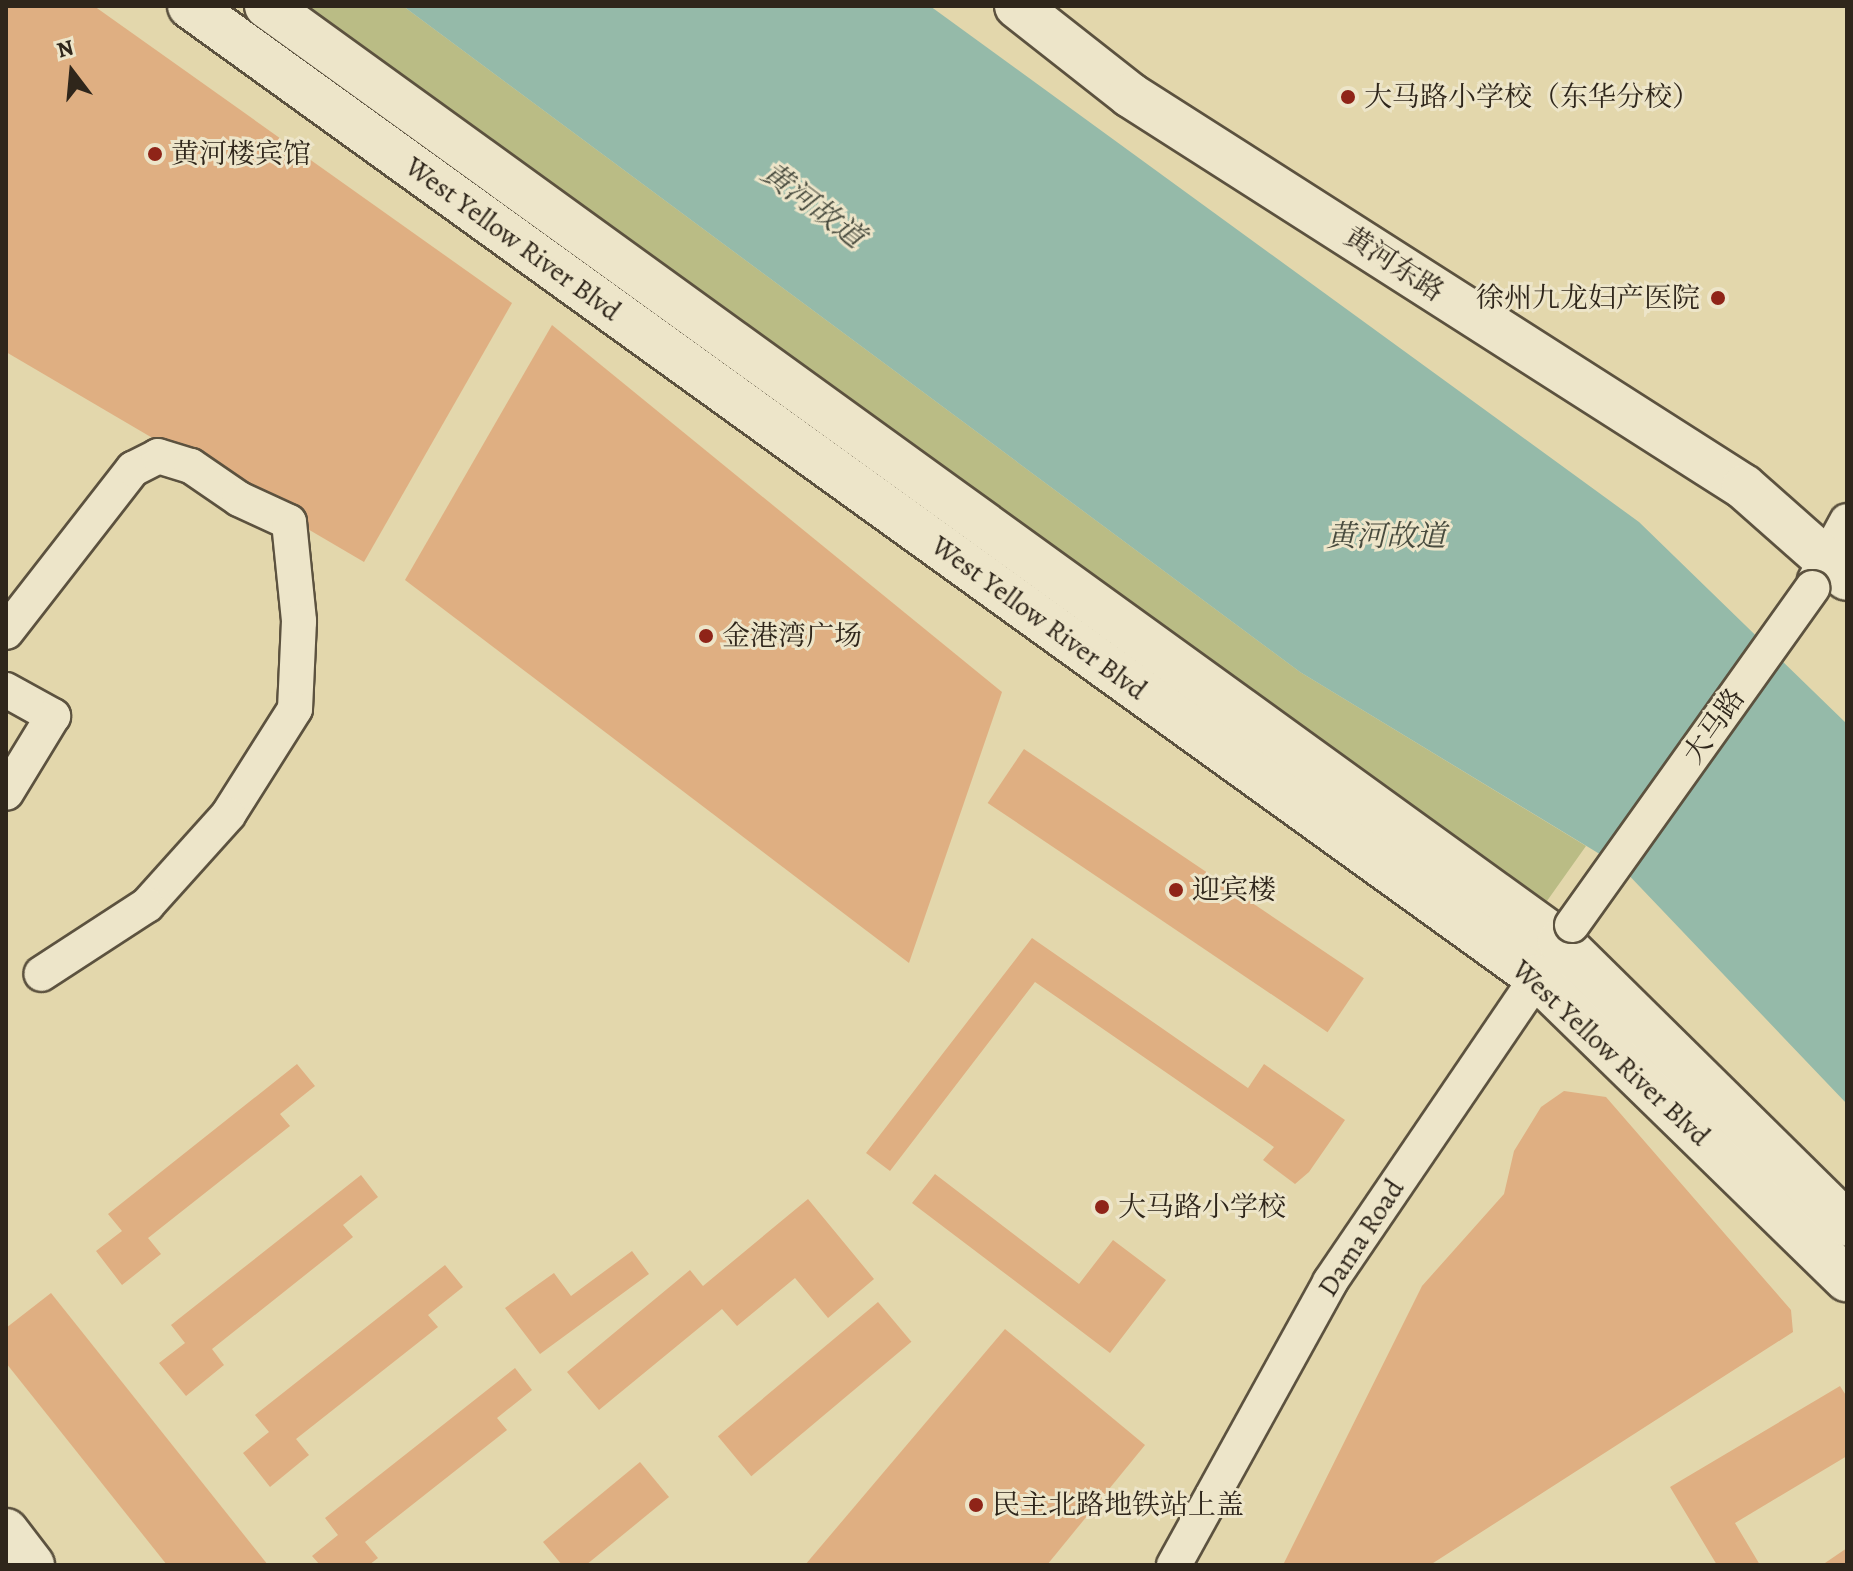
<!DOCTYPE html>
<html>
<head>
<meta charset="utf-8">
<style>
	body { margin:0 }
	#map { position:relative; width:1853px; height:1571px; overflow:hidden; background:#e3d7ac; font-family:Alegreya,"Noto Serif SC",serif }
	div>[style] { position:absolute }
	.green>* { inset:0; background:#babc85 }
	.water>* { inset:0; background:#95baa9 }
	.building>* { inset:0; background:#dfaf82; transform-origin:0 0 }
	.roads { filter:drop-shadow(2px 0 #5c523f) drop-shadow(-2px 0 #5c523f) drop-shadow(0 2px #5c523f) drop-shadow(0 -2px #5c523f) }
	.street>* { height:34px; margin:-17px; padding:0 17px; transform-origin:17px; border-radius:17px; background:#ede5c9 }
	.secondary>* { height:44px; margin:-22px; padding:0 22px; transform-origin:22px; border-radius:22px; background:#ede5c9 }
	.bridges { filter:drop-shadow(2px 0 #5c523f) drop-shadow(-2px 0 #5c523f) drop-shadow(0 2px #5c523f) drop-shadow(0 -2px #5c523f) }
	.street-bridge>* { height:34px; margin:-17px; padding:0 17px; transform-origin:17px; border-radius:17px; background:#ede5c9 }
	.dots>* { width:22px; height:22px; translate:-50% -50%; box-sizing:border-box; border:4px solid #ede5c9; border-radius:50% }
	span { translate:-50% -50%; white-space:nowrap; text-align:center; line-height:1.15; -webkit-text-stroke:6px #ede5c9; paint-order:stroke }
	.poi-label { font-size:28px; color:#2f261b }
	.left { translate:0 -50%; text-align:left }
	.right { translate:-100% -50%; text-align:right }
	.street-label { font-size:28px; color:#2f261b }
	.water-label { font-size:30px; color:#484b3e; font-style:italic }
	.frame { position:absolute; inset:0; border:8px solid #2f261b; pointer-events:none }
	.north { position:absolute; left:32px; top:32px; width:80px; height:80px; -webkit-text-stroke:6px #ede5c9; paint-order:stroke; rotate:344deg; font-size:22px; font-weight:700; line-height:32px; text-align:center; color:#2f261b }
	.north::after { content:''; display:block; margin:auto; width:28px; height:36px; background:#2f261b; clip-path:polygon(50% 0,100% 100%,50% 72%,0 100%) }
</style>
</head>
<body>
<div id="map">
	<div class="green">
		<div style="clip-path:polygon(287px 6px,403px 6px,1300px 672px,1586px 846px,1542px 908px)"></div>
	</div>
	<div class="water">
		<div style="clip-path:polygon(403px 6px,930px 6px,1639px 522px,1847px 724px,1847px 1104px,1621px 867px,1300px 672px)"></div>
	</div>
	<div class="building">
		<div style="clip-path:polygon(6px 6px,94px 6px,512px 303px,364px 562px,6px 352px)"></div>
		<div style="clip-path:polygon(552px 325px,1002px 692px,909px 963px,405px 580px)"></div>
		<div style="left:1024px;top:749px;width:410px;height:65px;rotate:34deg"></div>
		<div style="clip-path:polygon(1032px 938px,1248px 1088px,1264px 1064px,1345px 1120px,1309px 1172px,1295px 1184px,1263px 1160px,1274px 1147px,1035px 982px,890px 1171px,866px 1153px)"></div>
		<div style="clip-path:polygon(297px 1064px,315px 1086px,280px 1114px,290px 1126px,148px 1238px,161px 1254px,122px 1285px,96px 1251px,122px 1231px,108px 1214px)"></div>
		<div style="clip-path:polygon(1564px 1091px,1606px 1097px,1791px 1310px,1793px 1332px,1430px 1565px,1283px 1565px,1422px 1286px,1504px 1194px,1514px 1151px,1541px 1107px)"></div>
		<div style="clip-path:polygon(935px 1174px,1079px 1284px,1113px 1240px,1166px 1280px,1110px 1353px,912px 1203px)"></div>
		<div style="clip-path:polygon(361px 1175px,378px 1197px,343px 1225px,353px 1237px,212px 1349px,224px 1365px,186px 1396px,159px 1363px,185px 1343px,171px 1325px)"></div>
		<div style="clip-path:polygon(808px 1199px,874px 1279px,828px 1318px,795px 1278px,737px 1326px,722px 1309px,599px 1410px,567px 1372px,690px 1270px,703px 1286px)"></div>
		<div style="clip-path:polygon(632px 1251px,649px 1274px,540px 1354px,505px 1308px,554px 1273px,571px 1296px)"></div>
		<div style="clip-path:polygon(445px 1265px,463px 1287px,428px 1315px,438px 1327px,296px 1439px,309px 1455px,270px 1487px,243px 1453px,269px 1432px,255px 1415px)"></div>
		<div style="clip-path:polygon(51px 1293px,268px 1565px,167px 1565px,6px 1363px,6px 1328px)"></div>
		<div style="left:878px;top:1302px;width:52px;height:209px;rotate:50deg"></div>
		<div style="clip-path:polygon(1005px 1329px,1145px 1445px,1047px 1565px,805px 1565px)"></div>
		<div style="clip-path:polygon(515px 1368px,532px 1390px,497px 1418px,507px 1430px,365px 1542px,378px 1558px,369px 1565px,320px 1565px,312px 1556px,338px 1535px,325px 1518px)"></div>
		<div style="clip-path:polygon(1840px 1386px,1847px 1397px,1847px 1456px,1735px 1523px,1760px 1565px,1717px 1565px,1670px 1487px)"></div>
		<div style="clip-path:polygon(640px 1462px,669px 1497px,586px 1565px,562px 1565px,543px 1542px)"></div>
		<div style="clip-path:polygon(1847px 1548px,1847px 1565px,1822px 1565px)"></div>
	</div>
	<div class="roads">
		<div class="street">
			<div style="left:1815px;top:580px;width:67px;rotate:-61.5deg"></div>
			<div style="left:6px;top:632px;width:207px;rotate:-52.1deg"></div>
			<div style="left:133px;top:469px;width:28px;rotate:-27deg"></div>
			<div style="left:158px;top:456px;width:34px;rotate:17deg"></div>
			<div style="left:191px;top:466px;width:58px;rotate:34.5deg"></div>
			<div style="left:239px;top:499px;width:55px;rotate:24.7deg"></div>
			<div style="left:289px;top:522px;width:100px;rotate:84.2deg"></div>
			<div style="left:299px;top:621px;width:88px;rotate:92.6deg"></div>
			<div style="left:295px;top:709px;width:125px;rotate:122.3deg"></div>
			<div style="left:228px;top:815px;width:121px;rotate:132deg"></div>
			<div style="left:147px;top:905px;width:126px;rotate:146.9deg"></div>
			<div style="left:6px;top:690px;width:54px;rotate:29deg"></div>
			<div style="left:53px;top:716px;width:90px;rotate:121.4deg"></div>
			<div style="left:1174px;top:1565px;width:323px;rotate:-61.1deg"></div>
			<div style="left:1330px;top:1282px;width:369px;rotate:-55.8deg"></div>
		</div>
		<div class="secondary">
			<div style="left:190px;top:6px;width:1660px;rotate:35.79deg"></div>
			<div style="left:1537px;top:977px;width:433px;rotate:44.3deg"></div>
			<div style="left:267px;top:6px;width:1596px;rotate:35.87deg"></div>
			<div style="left:1560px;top:941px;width:403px;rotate:44.6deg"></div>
			<div style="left:1017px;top:6px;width:144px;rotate:38.2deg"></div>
			<div style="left:1130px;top:95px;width:728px;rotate:32.56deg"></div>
			<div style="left:1744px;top:487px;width:137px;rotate:41.5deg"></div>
			<div style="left:6px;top:1531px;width:43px;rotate:52.6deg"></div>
		</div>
	</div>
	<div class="bridges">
		<div class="street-bridge">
			<div style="left:1572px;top:925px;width:414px;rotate:-54.5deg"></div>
		</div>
	</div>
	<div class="dots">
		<div style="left:1348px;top:97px;background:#8f2418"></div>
		<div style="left:155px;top:154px;background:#8f2418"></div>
		<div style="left:1718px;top:298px;background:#8f2418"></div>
		<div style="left:706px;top:636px;background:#8f2418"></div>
		<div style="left:1176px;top:890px;background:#8f2418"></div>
		<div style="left:1102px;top:1207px;background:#8f2418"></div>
		<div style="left:976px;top:1505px;background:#8f2418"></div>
	</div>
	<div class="poi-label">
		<span class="left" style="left:1364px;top:97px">大马路小学校（东华分校）</span>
		<span class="left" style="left:171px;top:154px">黄河楼宾馆</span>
		<span class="right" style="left:1700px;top:298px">徐州九龙妇产医院</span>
		<span class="left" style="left:722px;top:636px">金港湾广场</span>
		<span class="left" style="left:1192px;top:890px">迎宾楼</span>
		<span class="left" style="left:1118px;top:1207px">大马路小学校</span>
		<span class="left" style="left:992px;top:1505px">民主北路地铁站上盖</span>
	</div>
	<div class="street-label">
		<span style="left:513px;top:239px;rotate:36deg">West Yellow River Blvd</span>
		<span style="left:1394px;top:264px;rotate:33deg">黄河东路</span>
		<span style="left:1039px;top:618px;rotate:36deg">West Yellow River Blvd</span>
		<span style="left:1714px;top:726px;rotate:-55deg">大马路</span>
		<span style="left:1611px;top:1053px;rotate:43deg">West Yellow River Blvd</span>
		<span style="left:1361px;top:1238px;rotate:-57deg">Dama Road</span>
	</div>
	<div class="water-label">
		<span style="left:813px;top:205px;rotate:37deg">黄河故道</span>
		<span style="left:1386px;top:536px">黄河故道</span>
	</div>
	<div class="frame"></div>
	<div class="north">N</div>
</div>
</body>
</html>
